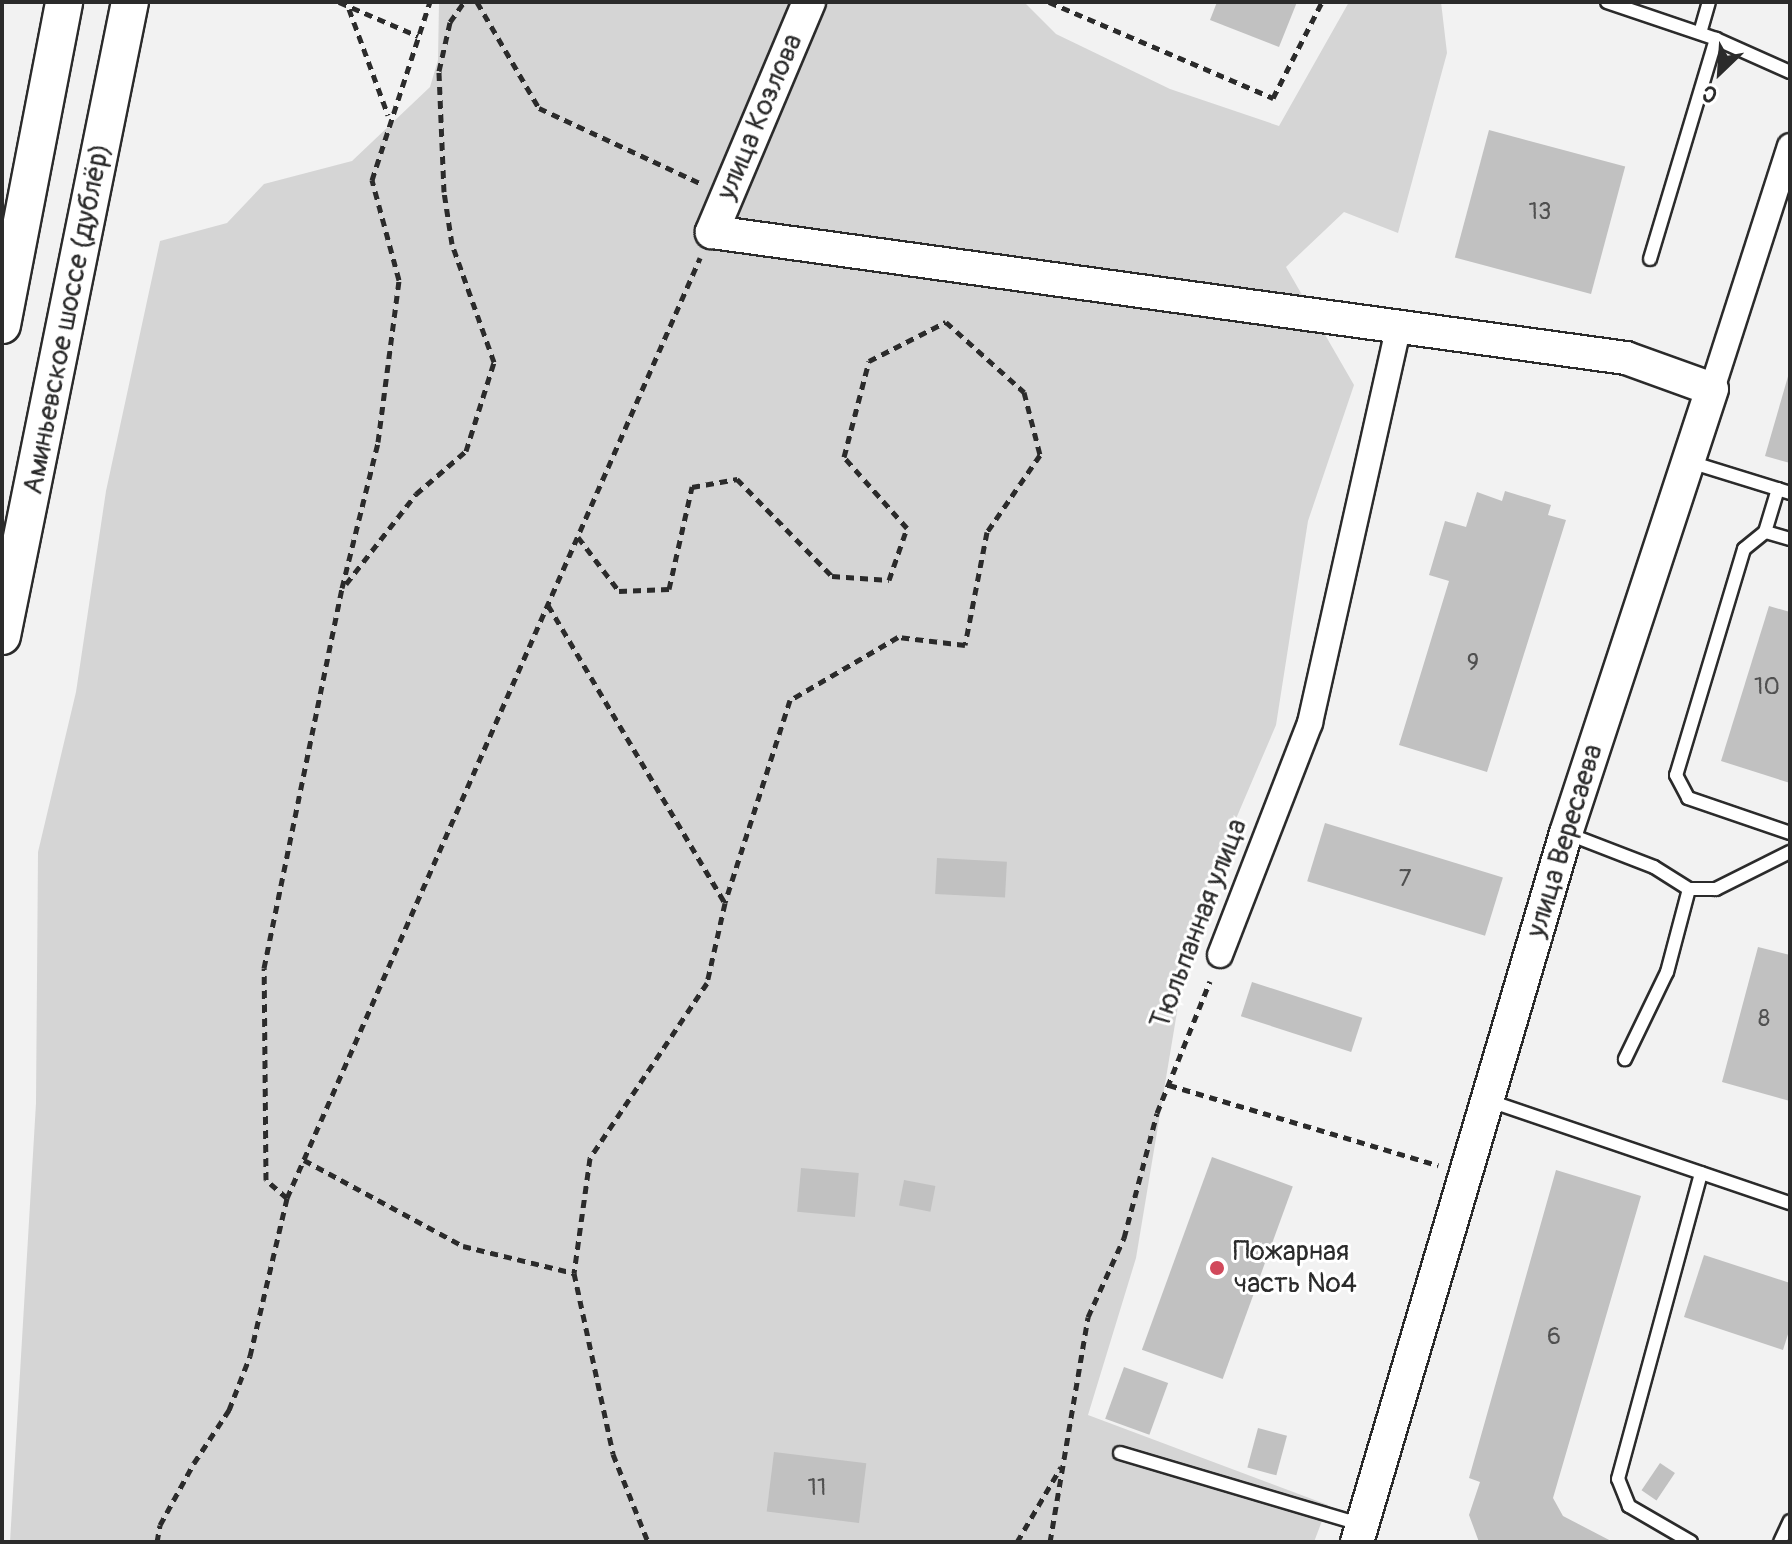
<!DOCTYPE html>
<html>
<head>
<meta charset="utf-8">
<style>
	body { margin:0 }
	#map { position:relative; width:1792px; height:1544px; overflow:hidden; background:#f2f2f2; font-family:Pangolin,sans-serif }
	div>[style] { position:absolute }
	.green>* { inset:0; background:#d5d5d5 }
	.building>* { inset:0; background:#c1c1c1; transform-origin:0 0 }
	.path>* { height:5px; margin-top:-2.5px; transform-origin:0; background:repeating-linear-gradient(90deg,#2b2b2b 0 8px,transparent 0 14px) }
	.roads { filter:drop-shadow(2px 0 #2b2b2b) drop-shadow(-2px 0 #2b2b2b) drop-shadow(0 2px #2b2b2b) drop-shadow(0 -2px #2b2b2b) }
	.service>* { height:12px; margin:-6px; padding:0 6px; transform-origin:6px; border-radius:6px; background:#fff }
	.minor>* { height:24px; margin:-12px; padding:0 12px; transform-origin:12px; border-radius:12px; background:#fff }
	.tertiary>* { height:32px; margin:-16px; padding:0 16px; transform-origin:16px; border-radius:16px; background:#fff }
	.secondary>* { height:36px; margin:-18px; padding:0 18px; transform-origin:18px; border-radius:18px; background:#fff }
	.dots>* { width:22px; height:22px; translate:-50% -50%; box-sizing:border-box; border:4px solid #fff; border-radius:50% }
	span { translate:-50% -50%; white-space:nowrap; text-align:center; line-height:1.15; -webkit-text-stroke:6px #fff; paint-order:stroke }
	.number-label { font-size:24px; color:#505050 }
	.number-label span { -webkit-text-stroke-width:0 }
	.street-label { font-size:28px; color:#2b2b2b }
	.poi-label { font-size:28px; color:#2b2b2b }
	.left { translate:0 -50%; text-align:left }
	.frame { position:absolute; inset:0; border:4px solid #2b2b2b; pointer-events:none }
	.north { position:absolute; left:1680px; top:32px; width:80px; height:80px; -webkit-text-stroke:6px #fff; paint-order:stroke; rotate:205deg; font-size:22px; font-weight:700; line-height:32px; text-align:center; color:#2b2b2b }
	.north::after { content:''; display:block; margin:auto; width:28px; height:36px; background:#2b2b2b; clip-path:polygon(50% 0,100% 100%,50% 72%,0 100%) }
</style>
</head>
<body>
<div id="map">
	<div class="green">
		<div style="clip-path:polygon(439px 2px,1024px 2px,1056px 34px,1170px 89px,1279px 126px,1349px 2px,1441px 2px,1447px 53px,1398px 233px,1344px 212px,1286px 267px,1354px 385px,1308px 521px,1276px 725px,1192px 922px,1136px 1258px,1088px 1415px,1328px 1505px,1314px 1542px,10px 1542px,36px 1103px,38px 852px,76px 692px,106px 491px,160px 241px,227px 223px,264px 184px,352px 161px,430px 87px,438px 60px)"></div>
	</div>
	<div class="building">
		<div style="clip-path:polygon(1217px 2px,1297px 2px,1279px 47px,1210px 20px)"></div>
		<div style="left:1489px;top:130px;width:141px;height:132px;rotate:15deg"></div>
		<div style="clip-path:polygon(1789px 373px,1790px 373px,1790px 463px,1765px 456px)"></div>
		<div style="clip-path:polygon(1505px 491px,1551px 505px,1548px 515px,1566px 520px,1487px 772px,1399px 745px,1449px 581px,1429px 575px,1445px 521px,1466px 527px,1477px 492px,1502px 501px)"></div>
		<div style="clip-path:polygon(1769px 606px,1790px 612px,1790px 783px,1721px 761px)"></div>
		<div style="left:1325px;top:823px;width:186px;height:61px;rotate:17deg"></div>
		<div style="left:937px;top:858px;width:70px;height:36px;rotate:3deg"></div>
		<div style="clip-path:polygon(1758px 947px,1790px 955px,1790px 1101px,1722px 1082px)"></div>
		<div style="left:1252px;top:982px;width:116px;height:36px;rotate:18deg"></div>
		<div style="left:1212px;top:1157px;width:86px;height:205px;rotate:20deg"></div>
		<div style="left:801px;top:1168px;width:58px;height:44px;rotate:5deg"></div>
		<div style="clip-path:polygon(1556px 1170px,1641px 1196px,1553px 1498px,1563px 1516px,1613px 1542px,1479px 1542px,1469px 1515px,1480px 1482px,1469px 1478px)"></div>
		<div style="left:904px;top:1180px;width:32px;height:26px;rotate:11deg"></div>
		<div style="clip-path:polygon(1704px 1255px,1790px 1283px,1790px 1328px,1783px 1350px,1684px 1317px)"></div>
		<div style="left:1124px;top:1367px;width:47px;height:55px;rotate:20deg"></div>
		<div style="left:1258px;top:1428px;width:30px;height:41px;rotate:15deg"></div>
		<div style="left:774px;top:1452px;width:93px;height:60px;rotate:7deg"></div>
		<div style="left:1660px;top:1463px;width:18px;height:33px;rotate:34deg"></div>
	</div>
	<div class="path">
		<div style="left:339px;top:2px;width:86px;rotate:23.3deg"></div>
		<div style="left:477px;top:2px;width:123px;rotate:59.7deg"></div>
		<div style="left:539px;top:108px;width:178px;rotate:25deg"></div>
		<div style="left:1049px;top:2px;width:244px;rotate:23.2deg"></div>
		<div style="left:1273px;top:98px;width:108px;rotate:-63deg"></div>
		<div style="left:349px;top:9px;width:113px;rotate:69.8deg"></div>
		<div style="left:578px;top:537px;width:68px;rotate:52.8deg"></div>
		<div style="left:619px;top:591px;width:50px;rotate:-2.3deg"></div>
		<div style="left:669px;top:589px;width:105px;rotate:-77.3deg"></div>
		<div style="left:692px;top:487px;width:46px;rotate:-10.1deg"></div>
		<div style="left:737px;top:479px;width:136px;rotate:45.6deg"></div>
		<div style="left:832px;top:576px;width:57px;rotate:4deg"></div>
		<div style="left:889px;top:580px;width:55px;rotate:-70.9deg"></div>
		<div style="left:907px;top:528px;width:95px;rotate:-131.6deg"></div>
		<div style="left:844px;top:457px;width:99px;rotate:-75.4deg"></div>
		<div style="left:869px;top:361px;width:86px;rotate:-26.9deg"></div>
		<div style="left:946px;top:322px;width:105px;rotate:41.9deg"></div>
		<div style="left:1024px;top:392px;width:65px;rotate:75.7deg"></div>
		<div style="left:1040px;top:455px;width:93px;rotate:124.5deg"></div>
		<div style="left:987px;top:532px;width:115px;rotate:101deg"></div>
		<div style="left:965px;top:645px;width:67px;rotate:-173.2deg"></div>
		<div style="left:898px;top:637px;width:125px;rotate:149.7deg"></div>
		<div style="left:790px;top:700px;width:213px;rotate:107.8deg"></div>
		<div style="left:346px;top:584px;width:114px;rotate:-52.1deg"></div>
		<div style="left:416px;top:494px;width:66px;rotate:-40.7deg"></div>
		<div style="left:466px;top:451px;width:93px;rotate:-72.5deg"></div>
		<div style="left:494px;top:362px;width:125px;rotate:-109.6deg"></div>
		<div style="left:452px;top:244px;width:53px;rotate:-98.7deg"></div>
		<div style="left:444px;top:192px;width:121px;rotate:-92.4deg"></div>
		<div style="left:439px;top:71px;width:50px;rotate:-77.3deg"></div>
		<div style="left:450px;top:22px;width:24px;rotate:-55deg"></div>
		<div style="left:548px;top:605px;width:347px;rotate:59.3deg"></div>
		<div style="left:725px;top:903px;width:82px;rotate:102.7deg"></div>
		<div style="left:707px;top:983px;width:211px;rotate:123.8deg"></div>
		<div style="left:590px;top:1158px;width:116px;rotate:97.9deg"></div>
		<div style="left:1169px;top:1085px;width:281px;rotate:16.6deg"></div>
		<div style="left:304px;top:1160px;width:181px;rotate:28.4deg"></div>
		<div style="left:463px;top:1246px;width:114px;rotate:13.7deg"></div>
		<div style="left:574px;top:1273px;width:185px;rotate:77.8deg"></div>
		<div style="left:613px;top:1454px;width:95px;rotate:68.3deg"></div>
		<div style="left:287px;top:1198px;width:28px;rotate:-139deg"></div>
		<div style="left:266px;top:1180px;width:212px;rotate:-90.5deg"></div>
		<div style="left:264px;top:968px;width:388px;rotate:-78.4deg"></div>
		<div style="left:342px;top:588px;width:150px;rotate:-76.1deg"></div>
		<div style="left:378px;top:442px;width:163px;rotate:-82.6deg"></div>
		<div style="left:399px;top:280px;width:104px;rotate:-105.1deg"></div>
		<div style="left:372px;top:180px;width:187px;rotate:-72deg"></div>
		<div style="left:157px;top:1542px;width:17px;rotate:-80deg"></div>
		<div style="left:160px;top:1525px;width:71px;rotate:-61.3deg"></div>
		<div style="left:194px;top:1463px;width:64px;rotate:-56.6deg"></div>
		<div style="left:229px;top:1410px;width:58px;rotate:-68.7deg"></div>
		<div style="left:250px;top:1356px;width:162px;rotate:-76.8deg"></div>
		<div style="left:287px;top:1198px;width:1027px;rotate:-66.28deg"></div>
		<div style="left:1017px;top:1542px;width:87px;rotate:-59.6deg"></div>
		<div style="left:1050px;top:1542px;width:228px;rotate:-80.4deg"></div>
		<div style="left:1088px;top:1317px;width:87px;rotate:-65.5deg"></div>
		<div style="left:1124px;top:1238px;width:129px;rotate:-75.2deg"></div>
		<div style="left:1157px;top:1113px;width:142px;rotate:-68.1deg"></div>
	</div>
	<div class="roads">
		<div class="service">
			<div style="left:1607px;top:2px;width:115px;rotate:18.7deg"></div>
			<div style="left:1716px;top:39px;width:81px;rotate:24deg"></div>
			<div style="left:1700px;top:33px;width:32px;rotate:-74deg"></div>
			<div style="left:1650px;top:259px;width:230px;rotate:-73.3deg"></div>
			<div style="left:1690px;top:462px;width:105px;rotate:17.2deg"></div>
			<div style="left:1765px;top:532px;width:45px;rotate:-73.2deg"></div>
			<div style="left:1790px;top:539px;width:26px;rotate:-164deg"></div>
			<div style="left:1765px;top:532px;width:27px;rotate:141deg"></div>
			<div style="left:1744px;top:549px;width:236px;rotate:106.7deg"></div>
			<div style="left:1676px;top:775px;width:26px;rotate:62deg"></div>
			<div style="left:1688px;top:798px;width:108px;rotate:18.9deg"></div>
			<div style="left:1566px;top:833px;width:94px;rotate:21.1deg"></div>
			<div style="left:1654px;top:867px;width:41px;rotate:32.2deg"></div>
			<div style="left:1689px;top:889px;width:86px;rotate:104.8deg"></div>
			<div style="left:1667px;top:972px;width:97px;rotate:115.8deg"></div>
			<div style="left:1689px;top:889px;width:27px"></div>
			<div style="left:1716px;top:889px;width:83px;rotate:-26.6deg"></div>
			<div style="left:1487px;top:1100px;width:320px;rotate:18.8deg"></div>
			<div style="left:1120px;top:1453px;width:249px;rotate:16.5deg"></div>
			<div style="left:1691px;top:1542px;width:72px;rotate:-149.9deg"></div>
			<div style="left:1629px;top:1506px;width:29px;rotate:-112deg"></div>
			<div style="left:1618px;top:1479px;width:317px;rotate:-74.8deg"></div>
			<div style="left:1780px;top:1542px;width:23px;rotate:-65deg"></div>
		</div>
		<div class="minor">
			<div style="left:1712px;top:389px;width:255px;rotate:-72.2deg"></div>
			<div style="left:1220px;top:955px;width:249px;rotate:-68.8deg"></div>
			<div style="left:1310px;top:723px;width:408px;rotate:-77.4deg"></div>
		</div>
		<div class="tertiary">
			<div style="left:809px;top:2px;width:250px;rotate:112.9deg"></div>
			<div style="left:712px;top:232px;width:923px;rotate:7.85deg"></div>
			<div style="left:1626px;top:358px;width:91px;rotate:19.8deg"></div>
			<div style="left:1712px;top:389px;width:467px;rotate:108.2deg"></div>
			<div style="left:1566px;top:833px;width:739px;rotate:106.42deg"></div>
		</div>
		<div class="secondary">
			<div style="left:2px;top:325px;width:329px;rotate:-79.1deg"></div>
			<div style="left:2px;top:636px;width:647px;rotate:-78.59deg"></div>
		</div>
	</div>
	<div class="dots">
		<div style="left:1217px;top:1268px;background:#d1495b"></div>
	</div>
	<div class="number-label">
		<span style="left:1540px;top:212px">13</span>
		<span style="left:1473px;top:663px">9</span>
		<span style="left:1767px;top:687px">10</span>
		<span style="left:1405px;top:879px">7</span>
		<span style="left:1764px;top:1019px">8</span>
		<span style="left:1554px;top:1337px">6</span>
		<span style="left:817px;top:1488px">11</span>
	</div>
	<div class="street-label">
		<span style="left:760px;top:117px;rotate:-67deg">улица Козлова</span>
		<span style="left:67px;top:319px;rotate:-79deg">Аминьевское шоссе (дублёр)</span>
		<span style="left:1565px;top:841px;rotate:-73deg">улица Вересаева</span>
		<span style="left:1199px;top:924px;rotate:-69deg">Тюльпанная улица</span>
	</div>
	<div class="poi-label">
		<span class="left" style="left:1233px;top:1268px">Пожарная<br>часть №4</span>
	</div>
	<div class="frame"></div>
	<div class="north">С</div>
</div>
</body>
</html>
